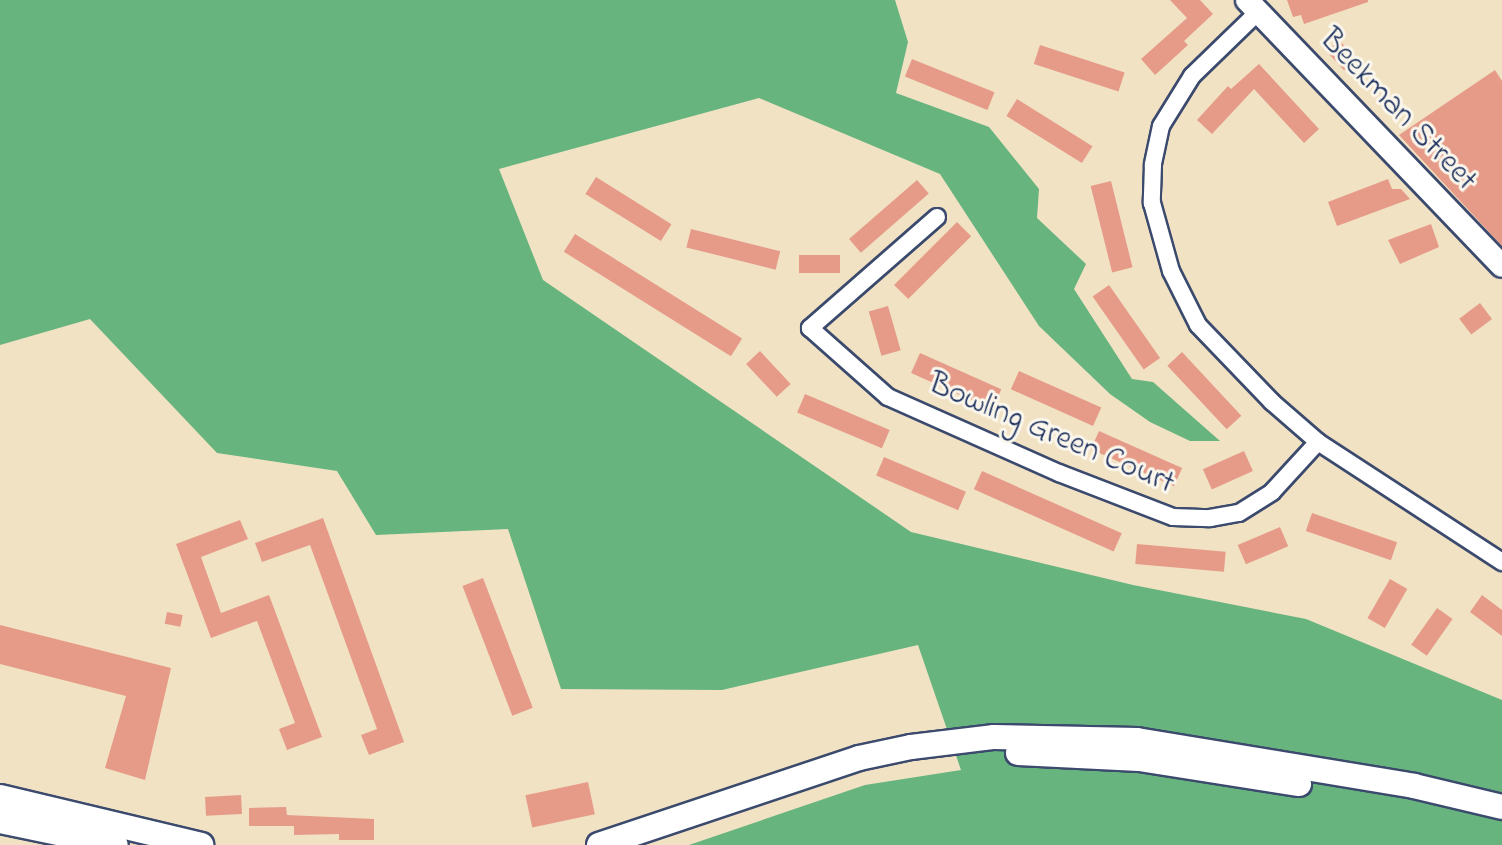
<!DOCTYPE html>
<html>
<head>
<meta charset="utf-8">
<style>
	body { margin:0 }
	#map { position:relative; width:1502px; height:845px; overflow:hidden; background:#f1e2c4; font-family:"Indie Flower",sans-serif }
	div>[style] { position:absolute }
	.forest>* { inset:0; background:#67b47e }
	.building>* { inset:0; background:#e69b88; transform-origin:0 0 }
	.roads { filter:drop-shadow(2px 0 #3b4a6d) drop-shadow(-2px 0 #3b4a6d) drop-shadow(0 2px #3b4a6d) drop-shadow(0 -2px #3b4a6d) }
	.street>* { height:16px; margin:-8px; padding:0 8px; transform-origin:8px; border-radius:8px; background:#fff }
	.secondary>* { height:22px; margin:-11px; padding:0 11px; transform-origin:11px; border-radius:11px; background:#fff }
	.primary>* { height:24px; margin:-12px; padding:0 12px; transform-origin:12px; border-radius:12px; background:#fff }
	span { translate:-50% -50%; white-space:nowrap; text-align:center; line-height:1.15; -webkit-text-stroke:6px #fbf7ec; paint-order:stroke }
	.street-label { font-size:32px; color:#1b2f5e }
</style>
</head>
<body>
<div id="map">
	<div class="forest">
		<div style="clip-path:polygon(0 0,895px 0,908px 42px,896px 93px,989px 127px,1039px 189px,1037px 218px,1086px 264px,1074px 289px,1132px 379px,1153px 382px,1220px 441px,1190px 441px,1150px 422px,1110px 394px,1039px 326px,940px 174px,759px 98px,499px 169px,543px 280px,911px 532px,1133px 585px,1306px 619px,1502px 700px,1502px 845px,689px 845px,865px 785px,961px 770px,918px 645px,722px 690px,561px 689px,508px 529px,376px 535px,337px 471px,217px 453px,90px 319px,0 345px)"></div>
	</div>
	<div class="building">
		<div style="clip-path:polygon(1170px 0,1200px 0,1213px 14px,1184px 41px,1188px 45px,1155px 75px,1141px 59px,1187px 18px)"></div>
		<div style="clip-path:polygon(1287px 0,1368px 0,1368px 2px,1304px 24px,1301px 15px,1293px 17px)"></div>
		<div style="left:1339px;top:40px;width:26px;height:17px;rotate:47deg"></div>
		<div style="left:1040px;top:45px;width:89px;height:20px;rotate:18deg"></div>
		<div style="left:912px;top:59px;width:89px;height:19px;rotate:22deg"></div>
		<div style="clip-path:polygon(1259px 64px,1319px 129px,1304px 143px,1254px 89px,1212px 134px,1197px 120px,1228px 86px,1231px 89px)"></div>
		<div style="clip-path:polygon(1495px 70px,1502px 81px,1502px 246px,1399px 135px)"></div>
		<div style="left:1017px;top:99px;width:89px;height:20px;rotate:32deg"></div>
		<div style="left:596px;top:177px;width:89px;height:20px;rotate:32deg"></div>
		<div style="clip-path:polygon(1388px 179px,1392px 189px,1401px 189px,1410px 199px,1337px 226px,1328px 202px)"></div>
		<div style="left:917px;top:180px;width:18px;height:90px;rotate:49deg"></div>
		<div style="left:1111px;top:181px;width:89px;height:21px;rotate:76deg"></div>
		<div style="left:957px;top:222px;width:20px;height:89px;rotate:45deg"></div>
		<div style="clip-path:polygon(1431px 224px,1439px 247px,1400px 264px,1388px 240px)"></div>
		<div style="left:691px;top:229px;width:92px;height:19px;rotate:14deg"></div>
		<div style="left:575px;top:234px;width:197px;height:21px;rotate:32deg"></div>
		<div style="left:799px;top:255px;width:41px;height:18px"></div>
		<div style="left:1109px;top:285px;width:89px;height:20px;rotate:55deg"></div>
		<div style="left:1480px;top:303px;width:20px;height:26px;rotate:53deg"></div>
		<div style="left:888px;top:306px;width:46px;height:20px;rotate:74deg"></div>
		<div style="left:760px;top:351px;width:45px;height:19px;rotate:47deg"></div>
		<div style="left:1182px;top:352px;width:87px;height:20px;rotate:47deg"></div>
		<div style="left:920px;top:353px;width:89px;height:22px;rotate:24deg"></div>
		<div style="left:1019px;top:371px;width:90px;height:20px;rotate:24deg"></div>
		<div style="left:805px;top:394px;width:92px;height:20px;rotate:23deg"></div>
		<div style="left:1099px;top:431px;width:91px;height:20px;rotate:24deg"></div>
		<div style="left:1244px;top:451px;width:22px;height:45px;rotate:66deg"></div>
		<div style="left:884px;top:457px;width:89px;height:20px;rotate:23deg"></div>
		<div style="left:982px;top:471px;width:153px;height:20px;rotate:24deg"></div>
		<div style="left:1312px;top:513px;width:90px;height:19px;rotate:19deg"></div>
		<div style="clip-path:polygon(323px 518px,404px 742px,369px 755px,361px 735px,377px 729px,310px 545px,262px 562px,255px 543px)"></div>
		<div style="clip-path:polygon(240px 520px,248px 539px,201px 557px,221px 613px,269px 595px,322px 737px,287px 750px,279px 729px,295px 723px,257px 621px,211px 638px,176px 544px)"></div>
		<div style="left:1280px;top:527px;width:21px;height:46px;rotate:67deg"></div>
		<div style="left:1137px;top:544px;width:89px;height:20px;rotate:5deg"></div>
		<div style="left:483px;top:578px;width:139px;height:22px;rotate:69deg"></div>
		<div style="left:1390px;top:579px;width:20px;height:45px;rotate:30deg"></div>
		<div style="clip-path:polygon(1482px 595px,1502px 610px,1502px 636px,1470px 612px)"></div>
		<div style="left:1437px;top:608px;width:19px;height:45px;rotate:35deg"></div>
		<div style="left:167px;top:612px;width:16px;height:12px;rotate:11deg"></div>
		<div style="clip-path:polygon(0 625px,171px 668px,145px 780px,105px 768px,126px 696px,0 664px)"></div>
		<div style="left:588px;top:782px;width:33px;height:64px;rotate:78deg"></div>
		<div style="left:241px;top:795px;width:19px;height:36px;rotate:87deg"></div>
		<div style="clip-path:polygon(286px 807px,287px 815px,374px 819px,374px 840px,339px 840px,339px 834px,294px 835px,294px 826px,249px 826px,249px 808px)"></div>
	</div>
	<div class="roads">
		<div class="street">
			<div style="left:1258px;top:12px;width:92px;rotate:135.9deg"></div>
			<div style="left:1192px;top:76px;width:59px;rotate:121.8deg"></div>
			<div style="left:1161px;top:126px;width:40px;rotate:102deg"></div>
			<div style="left:1153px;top:165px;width:38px;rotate:92deg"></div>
			<div style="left:1152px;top:203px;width:71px;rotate:74.4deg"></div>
			<div style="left:1171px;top:271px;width:60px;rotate:63.4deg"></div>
			<div style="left:1198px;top:325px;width:107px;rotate:46.1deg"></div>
			<div style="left:1272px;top:402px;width:61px;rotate:41deg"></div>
			<div style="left:1318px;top:442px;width:220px;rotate:33.1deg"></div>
			<div style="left:937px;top:217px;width:169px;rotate:138.8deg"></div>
			<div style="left:810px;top:328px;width:104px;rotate:41.5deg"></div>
			<div style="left:888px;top:397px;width:187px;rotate:24deg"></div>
			<div style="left:1059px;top:473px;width:122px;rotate:21.1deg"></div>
			<div style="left:1173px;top:517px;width:37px;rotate:2deg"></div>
			<div style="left:1210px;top:518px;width:29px;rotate:-10deg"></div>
			<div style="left:1239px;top:513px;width:39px;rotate:-32deg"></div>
			<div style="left:1272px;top:492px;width:68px;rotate:-47.4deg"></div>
		</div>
		<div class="secondary">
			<div style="left:1247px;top:0;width:368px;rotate:46.2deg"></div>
		</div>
		<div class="primary">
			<div style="left:1018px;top:753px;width:121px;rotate:2.8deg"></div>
			<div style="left:1139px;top:759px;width:162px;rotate:8.9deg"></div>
			<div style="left:0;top:797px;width:207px;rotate:13.4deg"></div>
			<div style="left:0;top:821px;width:118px;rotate:11.7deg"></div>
			<div style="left:599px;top:845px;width:274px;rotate:-18.5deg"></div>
			<div style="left:859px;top:758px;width:53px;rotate:-11.9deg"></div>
			<div style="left:911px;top:747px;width:84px;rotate:-6.9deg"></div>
			<div style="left:994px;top:737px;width:143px;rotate:1.2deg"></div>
			<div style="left:1137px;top:740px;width:281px;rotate:9.4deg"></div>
			<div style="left:1414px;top:786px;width:90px;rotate:13.4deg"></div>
		</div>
	</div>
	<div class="street-label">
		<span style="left:1397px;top:111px;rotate:46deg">Beekman Street</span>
		<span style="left:1051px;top:435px;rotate:23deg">Bowling Green Court</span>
	</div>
</div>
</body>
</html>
